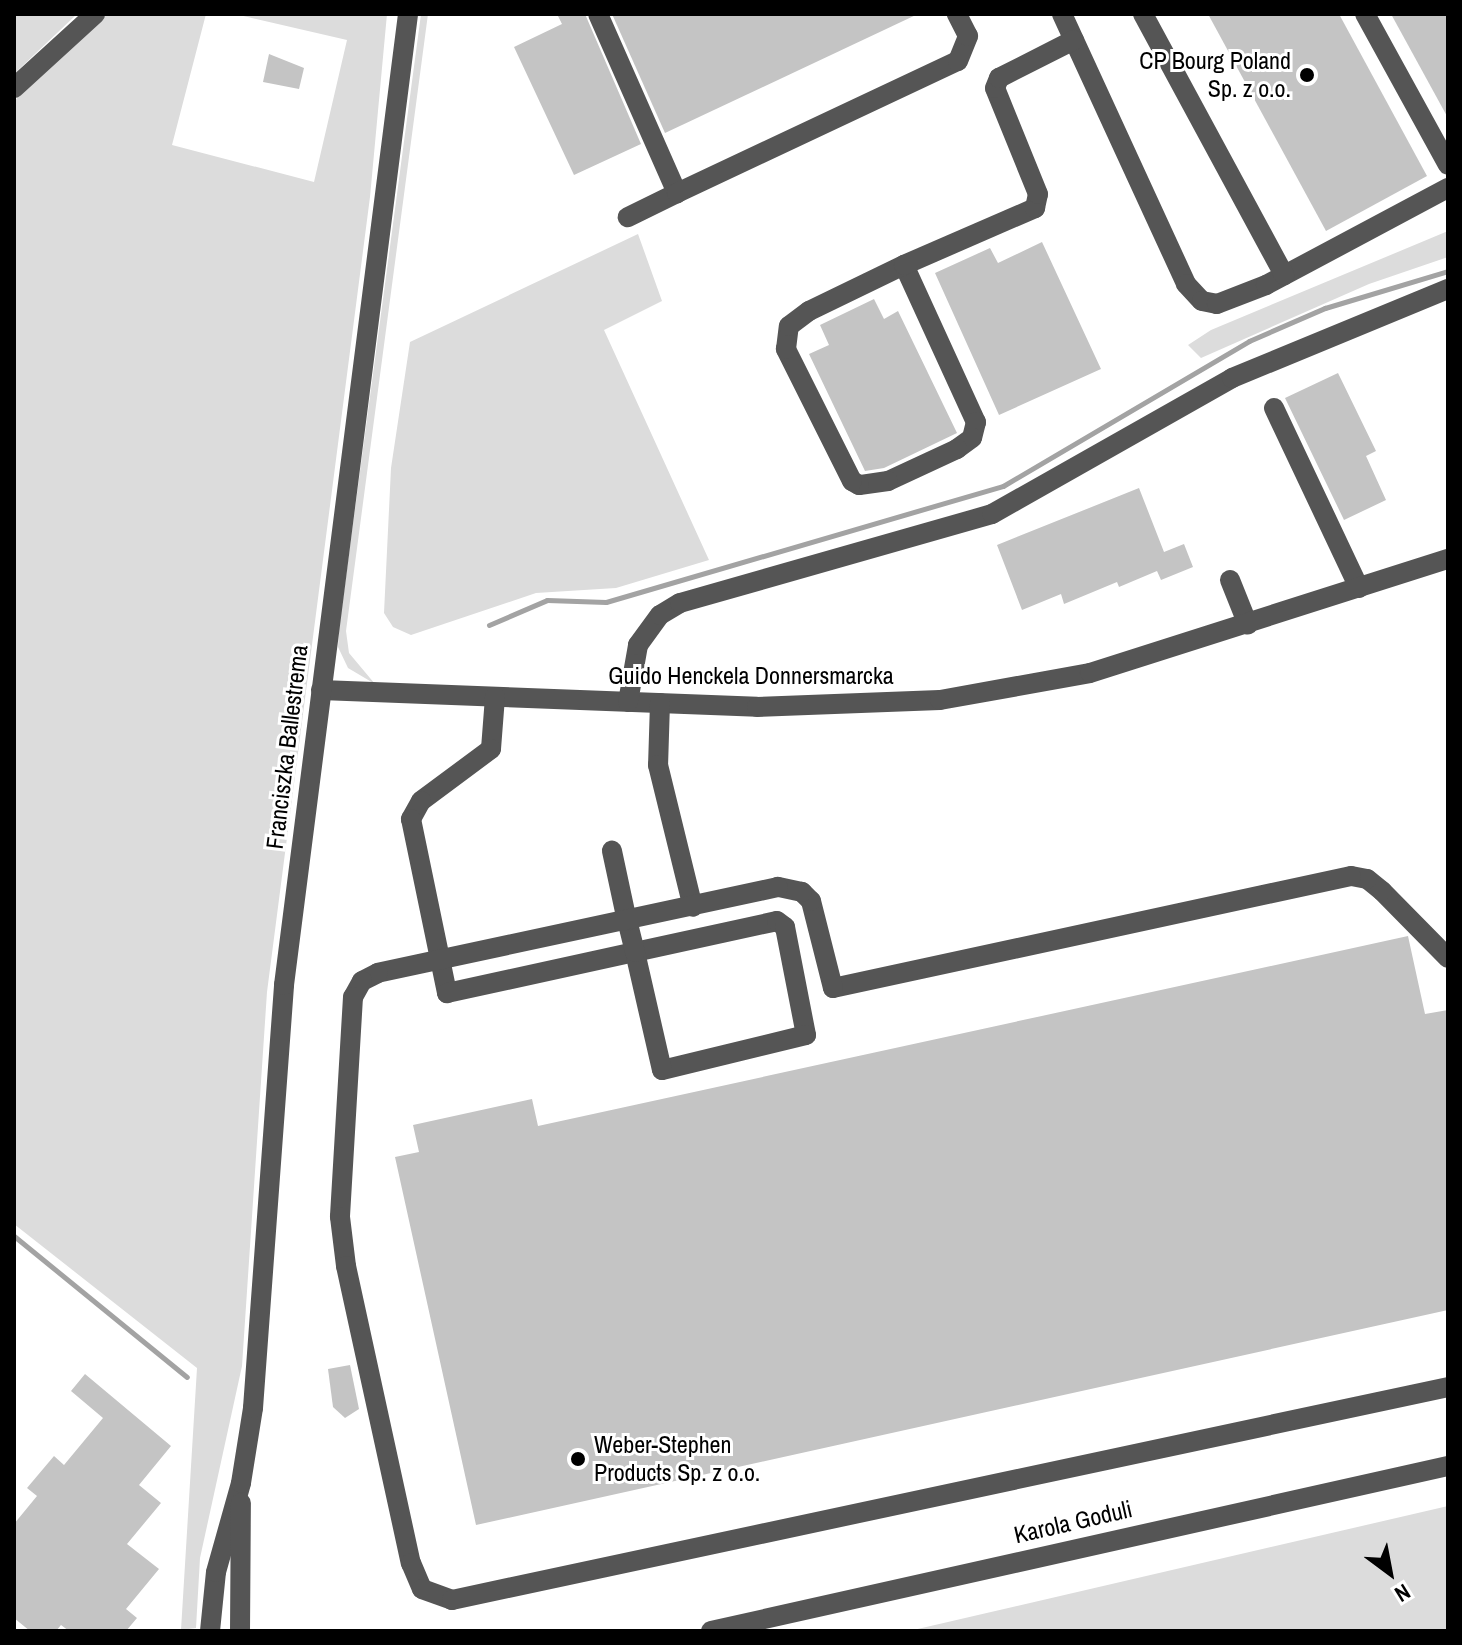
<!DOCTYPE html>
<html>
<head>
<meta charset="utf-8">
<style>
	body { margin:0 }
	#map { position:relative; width:1462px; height:1645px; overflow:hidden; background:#fff; font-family:"Archivo Narrow",sans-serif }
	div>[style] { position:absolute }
	.green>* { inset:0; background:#dcdcdc }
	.stream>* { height:5px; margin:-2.5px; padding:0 2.5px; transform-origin:2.5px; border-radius:2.5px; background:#a3a3a3 }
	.building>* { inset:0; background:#c4c4c4 }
	.minor>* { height:20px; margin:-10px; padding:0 10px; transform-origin:10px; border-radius:10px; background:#555 }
	.dots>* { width:22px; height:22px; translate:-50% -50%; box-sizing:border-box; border:4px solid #fff; border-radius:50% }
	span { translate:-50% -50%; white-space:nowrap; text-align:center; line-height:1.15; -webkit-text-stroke:6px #fff; paint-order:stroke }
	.poi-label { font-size:24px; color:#000 }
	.right { translate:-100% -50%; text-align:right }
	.left { translate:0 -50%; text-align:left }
	.street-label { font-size:24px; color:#000 }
	.frame { position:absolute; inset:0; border:16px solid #000; pointer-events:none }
	.north { position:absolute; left:1350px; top:1533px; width:80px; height:80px; -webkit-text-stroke:6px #fff; paint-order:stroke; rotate:148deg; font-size:22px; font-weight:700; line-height:32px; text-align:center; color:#000 }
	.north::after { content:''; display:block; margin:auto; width:28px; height:36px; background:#000; clip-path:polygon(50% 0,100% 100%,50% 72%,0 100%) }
</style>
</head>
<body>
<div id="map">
	<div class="green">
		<div style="clip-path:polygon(14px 14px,77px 14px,14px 74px)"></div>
		<div style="clip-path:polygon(107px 14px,206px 14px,172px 145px,314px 182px,347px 40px,235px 14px,387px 14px,370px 197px,267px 992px,242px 1366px,200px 1558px,196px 1628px,181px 1630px,197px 1368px,14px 1224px,14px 101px)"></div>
		<div style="clip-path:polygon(421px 14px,428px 14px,346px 631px,349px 653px,375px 684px,348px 668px,338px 647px,339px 629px)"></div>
		<div style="clip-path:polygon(1448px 231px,1448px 257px,1369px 284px,1201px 358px,1188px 345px,1211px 330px)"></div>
		<div style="clip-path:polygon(638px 234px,662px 301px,604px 330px,709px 560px,616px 588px,536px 593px,411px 635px,393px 627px,384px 613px,391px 468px,410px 342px)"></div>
		<div style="clip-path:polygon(1448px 1506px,1448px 1631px,909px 1631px)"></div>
	</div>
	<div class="stream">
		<div style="left:489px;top:625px;width:63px;rotate:-23.3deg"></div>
		<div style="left:547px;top:600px;width:59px;rotate:1.9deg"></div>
		<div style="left:606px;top:602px;width:414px;rotate:-16.3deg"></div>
		<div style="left:1003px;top:486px;width:286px;rotate:-30.5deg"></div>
		<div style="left:1249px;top:341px;width:83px;rotate:-23.5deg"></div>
		<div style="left:1325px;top:308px;width:128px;rotate:-16.7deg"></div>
		<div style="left:14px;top:1236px;width:223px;rotate:39.2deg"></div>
	</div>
	<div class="building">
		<div style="clip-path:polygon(557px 14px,585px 14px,641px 144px,574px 175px,514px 47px,562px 24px)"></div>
		<div style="clip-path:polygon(612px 14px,918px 14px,665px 133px)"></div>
		<div style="clip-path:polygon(1208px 14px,1339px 14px,1427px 176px,1326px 231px)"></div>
		<div style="clip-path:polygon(1391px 14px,1448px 14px,1448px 118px)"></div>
		<div style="clip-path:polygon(269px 54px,304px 68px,299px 89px,263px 82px)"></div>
		<div style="clip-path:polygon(1042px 242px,1101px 369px,999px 415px,935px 273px,990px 248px,998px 263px)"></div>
		<div style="clip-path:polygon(874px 299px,884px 319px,898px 311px,957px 433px,884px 468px,865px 471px,809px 354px,829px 345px,820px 325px)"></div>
		<div style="clip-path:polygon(1338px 373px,1376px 451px,1366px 456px,1386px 500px,1344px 520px,1285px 398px)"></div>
		<div style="clip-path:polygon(1139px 488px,1164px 552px,1184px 544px,1193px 567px,1161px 580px,1157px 571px,1119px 587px,1117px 582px,1064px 604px,1061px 594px,1022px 610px,997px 545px)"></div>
		<div style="clip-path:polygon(1408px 936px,1425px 1014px,1448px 1010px,1448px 1310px,476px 1525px,395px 1157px,419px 1152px,413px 1125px,532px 1099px,538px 1126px)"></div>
		<div style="clip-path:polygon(350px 1365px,359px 1409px,345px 1418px,333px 1407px,328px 1369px)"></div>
		<div style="clip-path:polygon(85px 1374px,171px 1446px,139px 1485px,161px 1503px,127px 1544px,159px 1569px,126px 1609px,137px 1618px,126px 1631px,69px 1631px,61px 1625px,56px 1631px,30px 1631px,14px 1618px,14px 1524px,37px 1496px,27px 1488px,54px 1456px,64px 1465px,103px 1418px,71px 1391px)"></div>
	</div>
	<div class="minor">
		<div style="left:598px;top:14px;width:196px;rotate:66.2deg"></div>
		<div style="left:677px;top:193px;width:55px;rotate:153.9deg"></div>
		<div style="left:1062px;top:14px;width:297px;rotate:65.3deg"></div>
		<div style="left:1186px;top:284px;width:23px;rotate:47deg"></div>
		<div style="left:1202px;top:301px;width:15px;rotate:11deg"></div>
		<div style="left:1217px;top:304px;width:53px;rotate:-21.2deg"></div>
		<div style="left:1266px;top:285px;width:206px;rotate:-28.1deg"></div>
		<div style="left:1143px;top:14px;width:297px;rotate:61.6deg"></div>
		<div style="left:1365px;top:14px;width:172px;rotate:61.2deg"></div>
		<div style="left:14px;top:88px;width:110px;rotate:-42.4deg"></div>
		<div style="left:677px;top:193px;width:310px;rotate:-25.2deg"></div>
		<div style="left:958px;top:61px;width:27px;rotate:-68deg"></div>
		<div style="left:968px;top:36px;width:25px;rotate:-117deg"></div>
		<div style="left:904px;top:265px;width:173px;rotate:65.4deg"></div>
		<div style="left:976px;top:422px;width:16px;rotate:104deg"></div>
		<div style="left:972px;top:438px;width:19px;rotate:144deg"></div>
		<div style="left:957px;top:449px;width:76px;rotate:155.1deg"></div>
		<div style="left:888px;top:481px;width:29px;rotate:172deg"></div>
		<div style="left:859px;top:485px;width:8px;rotate:-150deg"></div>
		<div style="left:852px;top:481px;width:148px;rotate:-116.6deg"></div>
		<div style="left:786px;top:349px;width:23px;rotate:-83deg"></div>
		<div style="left:789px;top:326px;width:25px;rotate:-37deg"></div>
		<div style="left:809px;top:311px;width:106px;rotate:-25.8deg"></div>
		<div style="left:904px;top:265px;width:143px;rotate:-23.5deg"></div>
		<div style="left:1035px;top:208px;width:14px;rotate:-78deg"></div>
		<div style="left:1038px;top:194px;width:114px;rotate:-112.1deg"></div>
		<div style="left:995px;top:88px;width:11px;rotate:-68deg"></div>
		<div style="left:999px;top:78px;width:84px;rotate:-26.9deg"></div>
		<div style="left:1274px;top:408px;width:199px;rotate:64.7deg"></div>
		<div style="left:1230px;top:580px;width:48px;rotate:68.2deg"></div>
		<div style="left:321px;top:690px;width:436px;rotate:2.2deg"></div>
		<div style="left:757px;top:707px;width:183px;rotate:-2.2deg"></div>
		<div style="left:940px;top:700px;width:152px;rotate:-10.2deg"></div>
		<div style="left:1090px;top:673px;width:376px;rotate:-17.7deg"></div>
		<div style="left:495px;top:697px;width:52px;rotate:94.4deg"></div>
		<div style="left:491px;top:749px;width:87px;rotate:143.4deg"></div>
		<div style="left:421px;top:801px;width:21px;rotate:119deg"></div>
		<div style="left:411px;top:819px;width:178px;rotate:78.3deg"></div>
		<div style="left:447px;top:993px;width:192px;rotate:-12.3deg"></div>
		<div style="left:635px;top:952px;width:145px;rotate:-12.3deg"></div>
		<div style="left:777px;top:921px;width:10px;rotate:37deg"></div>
		<div style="left:785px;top:927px;width:110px;rotate:79deg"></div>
		<div style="left:806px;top:1035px;width:148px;rotate:166.3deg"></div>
		<div style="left:662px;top:1070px;width:121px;rotate:-102.9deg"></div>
		<div style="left:635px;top:952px;width:32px;rotate:-104deg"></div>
		<div style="left:627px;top:921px;width:72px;rotate:-102.1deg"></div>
		<div style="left:628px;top:702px;width:58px;rotate:-80deg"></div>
		<div style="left:638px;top:645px;width:37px;rotate:-54deg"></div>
		<div style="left:660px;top:615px;width:23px;rotate:-31deg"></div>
		<div style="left:680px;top:603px;width:324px;rotate:-15.9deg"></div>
		<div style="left:992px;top:514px;width:276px;rotate:-29.5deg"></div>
		<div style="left:1232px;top:378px;width:234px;rotate:-22.4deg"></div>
		<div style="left:660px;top:703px;width:62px;rotate:91.8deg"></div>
		<div style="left:658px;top:765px;width:146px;rotate:76.2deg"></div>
		<div style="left:1448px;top:958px;width:94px;rotate:-134.6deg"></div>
		<div style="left:1382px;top:891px;width:19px;rotate:-141deg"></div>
		<div style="left:1367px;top:879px;width:16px;rotate:-169deg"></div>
		<div style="left:1351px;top:876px;width:530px;rotate:167.8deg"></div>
		<div style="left:833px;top:988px;width:90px;rotate:-104.2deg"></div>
		<div style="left:811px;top:901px;width:13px;rotate:-135deg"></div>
		<div style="left:802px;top:892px;width:25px;rotate:-168deg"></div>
		<div style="left:778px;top:887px;width:409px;rotate:167.9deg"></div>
		<div style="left:378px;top:973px;width:18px;rotate:153deg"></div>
		<div style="left:362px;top:981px;width:18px;rotate:119deg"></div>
		<div style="left:353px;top:997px;width:220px;rotate:93.4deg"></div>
		<div style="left:340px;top:1217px;width:49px;rotate:83deg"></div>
		<div style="left:346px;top:1266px;width:304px;rotate:77.7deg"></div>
		<div style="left:411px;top:1563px;width:28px;rotate:67deg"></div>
		<div style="left:422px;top:1589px;width:32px;rotate:20deg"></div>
		<div style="left:452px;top:1600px;width:1019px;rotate:-12.07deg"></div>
		<div style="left:210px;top:1631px;width:59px;rotate:-84.2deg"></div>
		<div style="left:216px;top:1572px;width:92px;rotate:-74.3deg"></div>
		<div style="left:241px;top:1483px;width:76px;rotate:-80.9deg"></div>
		<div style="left:253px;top:1408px;width:424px;rotate:-85.8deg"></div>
		<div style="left:284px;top:985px;width:979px;rotate:-82.72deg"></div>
		<div style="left:240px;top:1631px;width:128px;rotate:-89.6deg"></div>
		<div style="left:711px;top:1631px;width:755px;rotate:-12.62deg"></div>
	</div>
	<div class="dots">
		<div style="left:1307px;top:75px;background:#000"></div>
		<div style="left:578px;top:1459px;background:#000"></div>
	</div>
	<div class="poi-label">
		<span class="right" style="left:1291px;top:75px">CP Bourg Poland<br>Sp. z o.o.</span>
		<span class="left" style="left:594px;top:1459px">Weber-Stephen<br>Products Sp. z o.o.</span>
	</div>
	<div class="street-label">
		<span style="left:751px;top:676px">Guido Henckela Donnersmarcka</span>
		<span style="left:287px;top:747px;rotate:-83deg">Franciszka Ballestrema</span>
		<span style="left:1073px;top:1522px;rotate:-13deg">Karola Goduli</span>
	</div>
	<div class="frame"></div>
	<div class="north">N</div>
</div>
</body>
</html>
